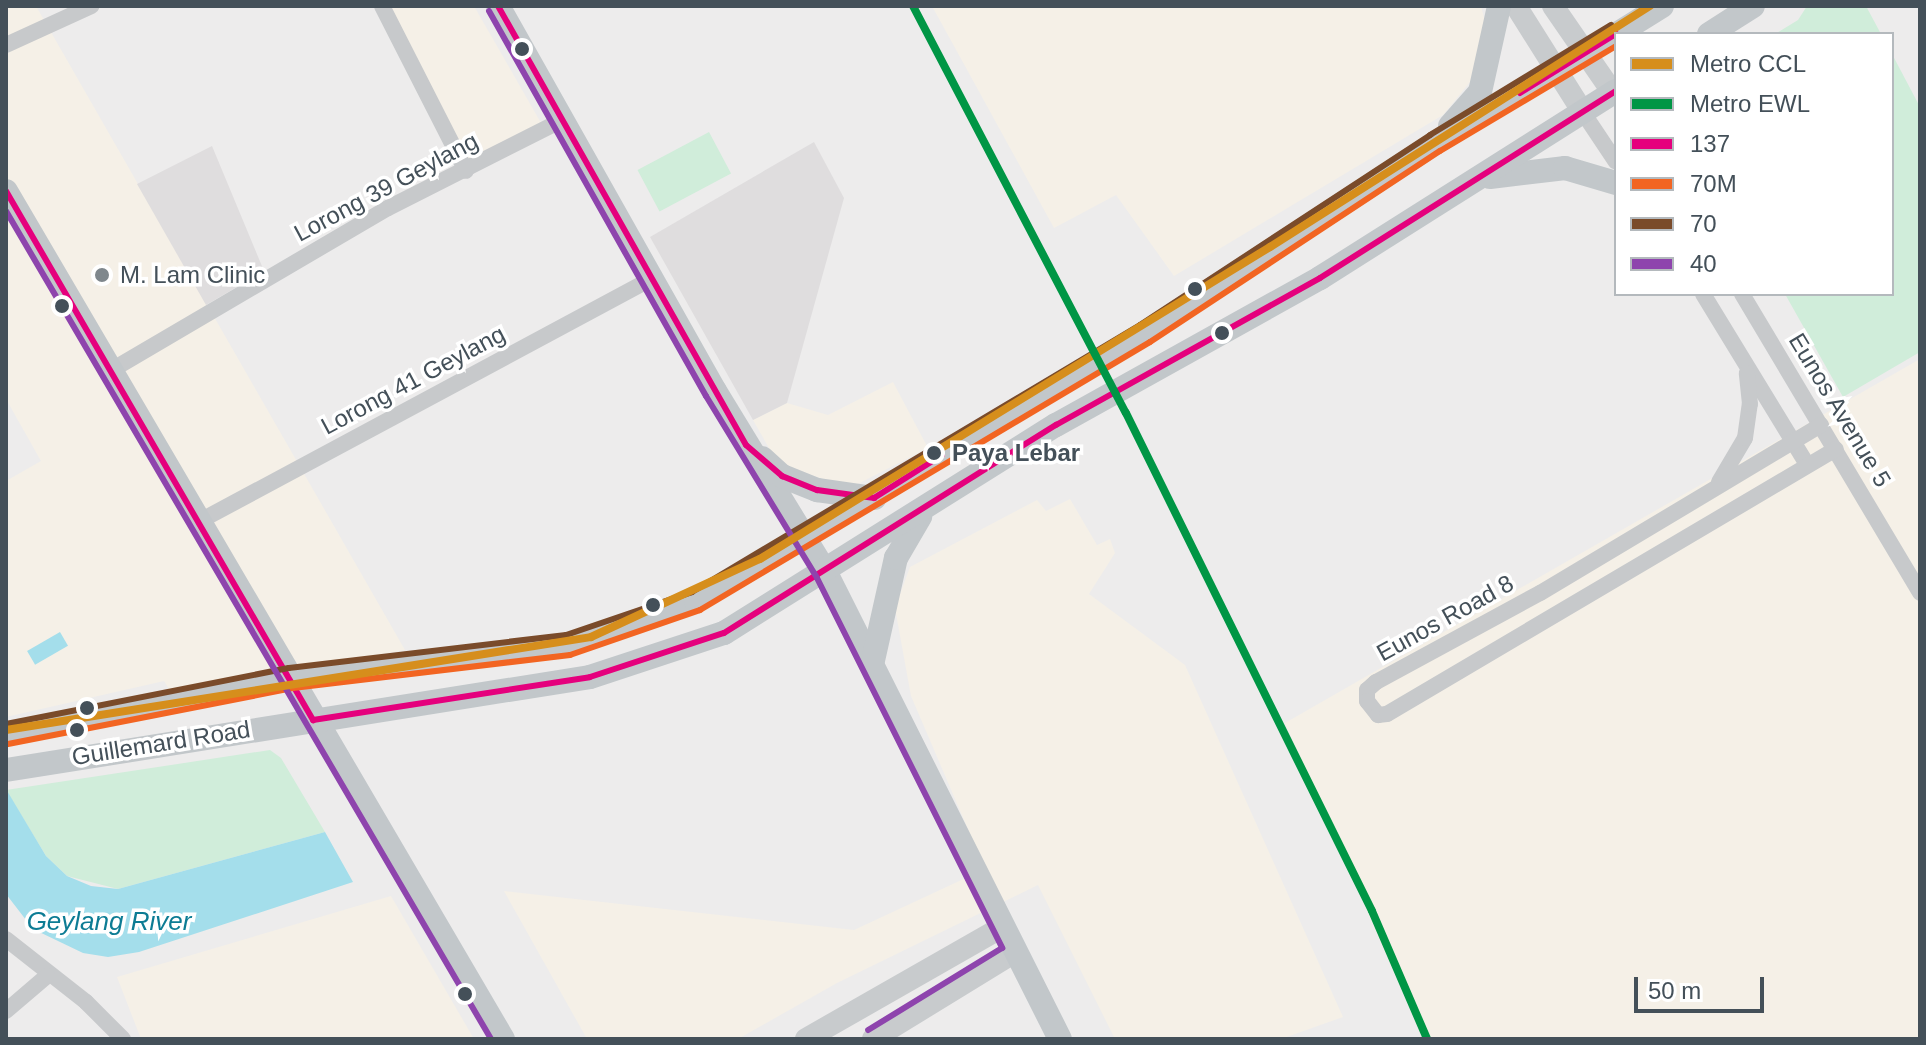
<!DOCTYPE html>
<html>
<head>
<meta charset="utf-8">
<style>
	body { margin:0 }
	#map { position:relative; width:1926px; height:1045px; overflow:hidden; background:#edecec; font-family:Arial,sans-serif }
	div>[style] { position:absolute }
	.commercial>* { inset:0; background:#f5f0e7 }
	.education>* { inset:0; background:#dfddde }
	.green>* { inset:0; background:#d0edda; transform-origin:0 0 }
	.water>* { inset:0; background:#a4deeb; transform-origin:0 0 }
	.minor>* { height:16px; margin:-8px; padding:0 8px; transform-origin:8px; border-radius:8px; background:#c7c9cb }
	.secondary>* { height:22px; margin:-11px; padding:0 11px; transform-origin:11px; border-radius:11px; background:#c8cbcd }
	.primary>* { height:24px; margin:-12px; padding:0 12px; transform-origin:12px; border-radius:12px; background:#c2c7ca }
	.bus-1>* { height:6px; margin:-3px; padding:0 3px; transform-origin:3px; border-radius:3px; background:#e5007d }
	.bus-2>* { height:6px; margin:-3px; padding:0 3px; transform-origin:3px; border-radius:3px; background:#f26522 }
	.bus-3>* { height:6px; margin:-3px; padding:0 3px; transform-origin:3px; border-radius:3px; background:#7a4b2a }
	.bus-4>* { height:6px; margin:-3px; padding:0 3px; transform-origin:3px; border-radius:3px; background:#8e44ad }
	.metro-1>* { height:8px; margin:-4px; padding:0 4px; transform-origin:4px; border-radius:4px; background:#d68e1c }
	.metro-2>* { height:8px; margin:-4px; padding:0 4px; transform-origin:4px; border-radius:4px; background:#009645 }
	.dots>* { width:22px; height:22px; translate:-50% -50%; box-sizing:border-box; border:4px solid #fff; border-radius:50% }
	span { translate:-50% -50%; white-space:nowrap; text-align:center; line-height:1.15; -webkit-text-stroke:7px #fff; paint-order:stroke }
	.street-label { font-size:24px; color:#445059 }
	.poi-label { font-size:24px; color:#445059 }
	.left { translate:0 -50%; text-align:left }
	.stop-label { font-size:24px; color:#445059; font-weight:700 }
	.water-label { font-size:26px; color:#0d7c94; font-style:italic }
	.frame { position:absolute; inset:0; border:8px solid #445059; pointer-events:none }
	.legend { position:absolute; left:1614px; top:32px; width:280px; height:264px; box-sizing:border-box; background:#fff; border:2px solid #b4b9bd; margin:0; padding:10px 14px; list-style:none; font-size:24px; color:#445059 }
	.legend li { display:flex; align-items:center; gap:16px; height:40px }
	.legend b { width:40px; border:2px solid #b4b9bd }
	.scale { position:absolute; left:1634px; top:977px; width:130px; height:36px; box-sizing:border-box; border:4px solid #445059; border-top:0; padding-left:10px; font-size:24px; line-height:28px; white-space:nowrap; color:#445059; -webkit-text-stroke:6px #fff; paint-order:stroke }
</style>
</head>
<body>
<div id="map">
	<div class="commercial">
		<div style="clip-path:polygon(6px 6px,36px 6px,405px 650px,171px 692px,164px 681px,6px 717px,6px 481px,41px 461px,6px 399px)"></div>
		<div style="clip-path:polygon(384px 6px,474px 6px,541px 123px,468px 159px)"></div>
		<div style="clip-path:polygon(932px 6px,1481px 6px,1486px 25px,1470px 82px,1443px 115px,1174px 276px,1116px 195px,1054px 228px)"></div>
		<div style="clip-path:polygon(1920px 359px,1920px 1039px,1423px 1039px,1285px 723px)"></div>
		<div style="clip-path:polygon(893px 382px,928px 448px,850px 488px,778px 464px,753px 420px,787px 403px,828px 415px)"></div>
		<div style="clip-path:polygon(1070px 499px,1097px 545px,1110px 539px,1115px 553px,1089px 594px,1185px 665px,1343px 1017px,1281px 1039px,1115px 1039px,1038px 885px,837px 983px,738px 1039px,587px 1039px,504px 891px,854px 930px,985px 869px,911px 696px,895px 608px,910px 567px,1037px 500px,1046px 511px)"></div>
		<div style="clip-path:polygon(391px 896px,474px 1039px,141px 1039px,117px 977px)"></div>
	</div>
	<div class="education">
		<div style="clip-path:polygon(814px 142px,844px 198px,787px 403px,753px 420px,650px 237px)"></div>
		<div style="clip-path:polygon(212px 146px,264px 271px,206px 305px,137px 184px)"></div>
	</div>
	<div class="green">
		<div style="clip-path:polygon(1807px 6px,1866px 6px,1881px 34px,1775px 34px,1798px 20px)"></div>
		<div style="clip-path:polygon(1892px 54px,1920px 107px,1920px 352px,1843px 397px,1785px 294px,1892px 294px)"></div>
		<div style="left:709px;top:132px;width:47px;height:81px;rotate:62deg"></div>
		<div style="clip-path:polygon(270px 750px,281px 758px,325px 832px,118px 889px,67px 876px,46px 856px,6px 790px)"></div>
	</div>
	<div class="water">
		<div style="left:60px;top:632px;width:16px;height:38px;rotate:60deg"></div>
		<div style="clip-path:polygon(6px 789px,46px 856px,67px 876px,91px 886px,118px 889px,325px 832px,353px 882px,139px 952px,108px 957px,83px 953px,33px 929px,6px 894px)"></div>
	</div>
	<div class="minor">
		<div style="left:382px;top:6px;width:185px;rotate:63deg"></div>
		<div style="left:6px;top:45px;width:94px;rotate:-24.6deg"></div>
		<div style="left:1582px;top:111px;width:61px;rotate:56.3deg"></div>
		<div style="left:1703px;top:294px;width:198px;rotate:58.6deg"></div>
		<div style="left:1742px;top:294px;width:348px;rotate:59.2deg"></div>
		<div style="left:110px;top:371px;width:322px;rotate:-30.4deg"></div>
		<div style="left:388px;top:208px;width:195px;rotate:-26.8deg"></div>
		<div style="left:1821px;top:425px;width:327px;rotate:149.1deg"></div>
		<div style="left:1540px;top:593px;width:187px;rotate:151.5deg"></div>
		<div style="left:1376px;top:682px;width:12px;rotate:138deg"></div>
		<div style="left:1367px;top:690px;width:11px;rotate:90deg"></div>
		<div style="left:1367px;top:701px;width:18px;rotate:52deg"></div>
		<div style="left:1378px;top:715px;width:9px;rotate:-6deg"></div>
		<div style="left:1387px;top:714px;width:521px;rotate:-30.55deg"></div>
		<div style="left:1719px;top:482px;width:51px;rotate:-59.4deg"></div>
		<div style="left:1745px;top:438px;width:34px;rotate:-82deg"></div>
		<div style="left:1750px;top:404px;width:31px;rotate:-96deg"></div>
		<div style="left:198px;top:522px;width:514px;rotate:-28.21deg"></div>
		<div style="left:6px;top:939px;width:102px;rotate:38.2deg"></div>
		<div style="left:86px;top:1002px;width:52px;rotate:45deg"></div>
		<div style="left:6px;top:1011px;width:54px;rotate:-40.5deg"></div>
	</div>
	<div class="secondary">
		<div style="left:1516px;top:6px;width:124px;rotate:57.8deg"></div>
		<div style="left:1553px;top:6px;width:106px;rotate:55.4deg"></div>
		<div style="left:806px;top:1039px;width:226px;rotate:-29.7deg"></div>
		<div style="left:873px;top:1039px;width:167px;rotate:-31.5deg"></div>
	</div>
	<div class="primary">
		<div style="left:498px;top:6px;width:442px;rotate:60.6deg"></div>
		<div style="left:715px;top:391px;width:213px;rotate:58.6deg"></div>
		<div style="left:826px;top:573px;width:521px;rotate:63.34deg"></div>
		<div style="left:1617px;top:34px;width:53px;rotate:-31.9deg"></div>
		<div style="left:1709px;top:34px;width:52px;rotate:-32.5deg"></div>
		<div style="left:1450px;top:126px;width:45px;rotate:-48.6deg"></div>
		<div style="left:1480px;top:92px;width:88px;rotate:-77.5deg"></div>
		<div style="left:1490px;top:177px;width:76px;rotate:-6.8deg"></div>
		<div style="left:1565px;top:168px;width:53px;rotate:16.4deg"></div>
		<div style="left:6px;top:191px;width:983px;rotate:59.63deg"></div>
		<div style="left:762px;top:458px;width:27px;rotate:42deg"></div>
		<div style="left:782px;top:476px;width:38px;rotate:22deg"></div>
		<div style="left:817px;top:490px;width:58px;rotate:8deg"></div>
		<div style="left:872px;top:665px;width:110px;rotate:-77.4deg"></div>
		<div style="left:896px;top:558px;width:48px;rotate:-59.7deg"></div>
		<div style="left:6px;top:734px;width:290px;rotate:-11.1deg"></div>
		<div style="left:291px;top:678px;width:279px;rotate:-6.8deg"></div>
		<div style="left:568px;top:645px;width:135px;rotate:-19deg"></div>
		<div style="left:696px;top:601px;width:523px;rotate:-30.83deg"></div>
		<div style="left:1145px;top:333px;width:347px;rotate:-33.2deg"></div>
		<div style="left:1435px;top:143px;width:211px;rotate:-31.1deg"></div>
		<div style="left:6px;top:770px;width:591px;rotate:-9.05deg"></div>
		<div style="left:590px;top:677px;width:141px;rotate:-18.2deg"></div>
		<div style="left:724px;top:633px;width:392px;rotate:-32.1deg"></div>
		<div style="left:1056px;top:425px;width:302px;rotate:-29.1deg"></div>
		<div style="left:1320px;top:278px;width:350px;rotate:-32.3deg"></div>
	</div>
	<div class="bus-1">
		<div style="left:498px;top:6px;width:504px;rotate:60.54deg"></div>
		<div style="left:746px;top:445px;width:48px;rotate:40.7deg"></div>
		<div style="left:782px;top:476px;width:38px;rotate:22deg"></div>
		<div style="left:817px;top:490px;width:58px;rotate:8deg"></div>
		<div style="left:874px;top:498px;width:80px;rotate:-32.3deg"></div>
		<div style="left:1520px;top:93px;width:113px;rotate:-31.6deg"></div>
		<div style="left:6px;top:191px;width:612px;rotate:59.87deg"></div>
		<div style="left:313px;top:720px;width:280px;rotate:-8.8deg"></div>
		<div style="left:590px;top:677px;width:141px;rotate:-18.2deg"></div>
		<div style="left:724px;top:633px;width:392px;rotate:-32.1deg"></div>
		<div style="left:1056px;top:425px;width:302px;rotate:-29.1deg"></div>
		<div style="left:1320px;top:278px;width:350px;rotate:-32.3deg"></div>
	</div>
	<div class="bus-2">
		<div style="left:8px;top:744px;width:290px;rotate:-11.1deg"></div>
		<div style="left:293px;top:688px;width:279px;rotate:-6.8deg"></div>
		<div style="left:570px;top:655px;width:138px;rotate:-19.1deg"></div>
		<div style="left:700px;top:610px;width:524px;rotate:-30.78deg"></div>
		<div style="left:1150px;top:342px;width:347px;rotate:-33.4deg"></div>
		<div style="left:1440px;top:151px;width:205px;rotate:-30.8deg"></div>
	</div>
	<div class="bus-3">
		<div style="left:6px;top:724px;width:288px;rotate:-11.2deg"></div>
		<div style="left:289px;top:668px;width:279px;rotate:-6.8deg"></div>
		<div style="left:566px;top:635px;width:133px;rotate:-18.8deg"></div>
		<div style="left:692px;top:592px;width:522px;rotate:-30.79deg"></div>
		<div style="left:1140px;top:325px;width:347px;rotate:-33.2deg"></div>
		<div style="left:1430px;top:135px;width:212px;rotate:-31.3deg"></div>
	</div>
	<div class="bus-4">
		<div style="left:489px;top:11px;width:442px;rotate:60.6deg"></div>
		<div style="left:706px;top:396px;width:213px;rotate:58.6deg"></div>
		<div style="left:817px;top:578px;width:414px;rotate:63.4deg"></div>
		<div style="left:1002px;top:948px;width:157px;rotate:148.5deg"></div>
		<div style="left:6px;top:211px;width:960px;rotate:59.64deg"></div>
	</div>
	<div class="metro-1">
		<div style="left:6px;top:730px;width:592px;rotate:-9.03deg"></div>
		<div style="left:591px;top:637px;width:186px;rotate:-24.8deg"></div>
		<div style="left:760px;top:559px;width:598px;rotate:-31.46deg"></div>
		<div style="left:1270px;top:247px;width:450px;rotate:-32.4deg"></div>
	</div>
	<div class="metro-2">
		<div style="left:913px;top:6px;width:459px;rotate:62.4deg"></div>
		<div style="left:1126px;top:413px;width:555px;rotate:63.71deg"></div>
		<div style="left:1372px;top:911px;width:139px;rotate:66.7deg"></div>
	</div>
	<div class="dots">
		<div style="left:522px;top:49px;background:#445059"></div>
		<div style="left:102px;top:275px;background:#7f878c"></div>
		<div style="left:1195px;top:289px;background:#445059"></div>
		<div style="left:62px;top:306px;background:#445059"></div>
		<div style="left:1222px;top:333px;background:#445059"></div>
		<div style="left:934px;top:453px;background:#445059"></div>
		<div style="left:653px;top:605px;background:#445059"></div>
		<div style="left:87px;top:708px;background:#445059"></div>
		<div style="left:77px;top:730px;background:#445059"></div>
		<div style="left:465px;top:994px;background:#445059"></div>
	</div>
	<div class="street-label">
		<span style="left:386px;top:187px;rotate:-28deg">Lorong 39 Geylang</span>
		<span style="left:413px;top:380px;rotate:-28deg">Lorong 41 Geylang</span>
		<span style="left:1840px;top:410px;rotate:59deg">Eunos Avenue 5</span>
		<span style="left:1445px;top:618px;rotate:-29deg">Eunos Road 8</span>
		<span style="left:161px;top:743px;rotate:-9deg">Guillemard Road</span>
	</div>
	<div class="poi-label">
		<span class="left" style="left:120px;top:275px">M. Lam Clinic</span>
	</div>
	<div class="stop-label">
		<span class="left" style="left:952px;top:453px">Paya Lebar</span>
	</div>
	<div class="water-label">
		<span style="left:109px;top:922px">Geylang River</span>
	</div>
	<div class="frame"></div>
	<ul class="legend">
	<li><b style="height:10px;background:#d68e1c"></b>Metro CCL</li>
	<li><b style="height:10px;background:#009645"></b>Metro EWL</li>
	<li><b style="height:10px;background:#e5007d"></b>137</li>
	<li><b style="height:10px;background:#f26522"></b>70M</li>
	<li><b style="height:10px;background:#7a4b2a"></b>70</li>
	<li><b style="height:10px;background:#8e44ad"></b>40</li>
	</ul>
	<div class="scale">50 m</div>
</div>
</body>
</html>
